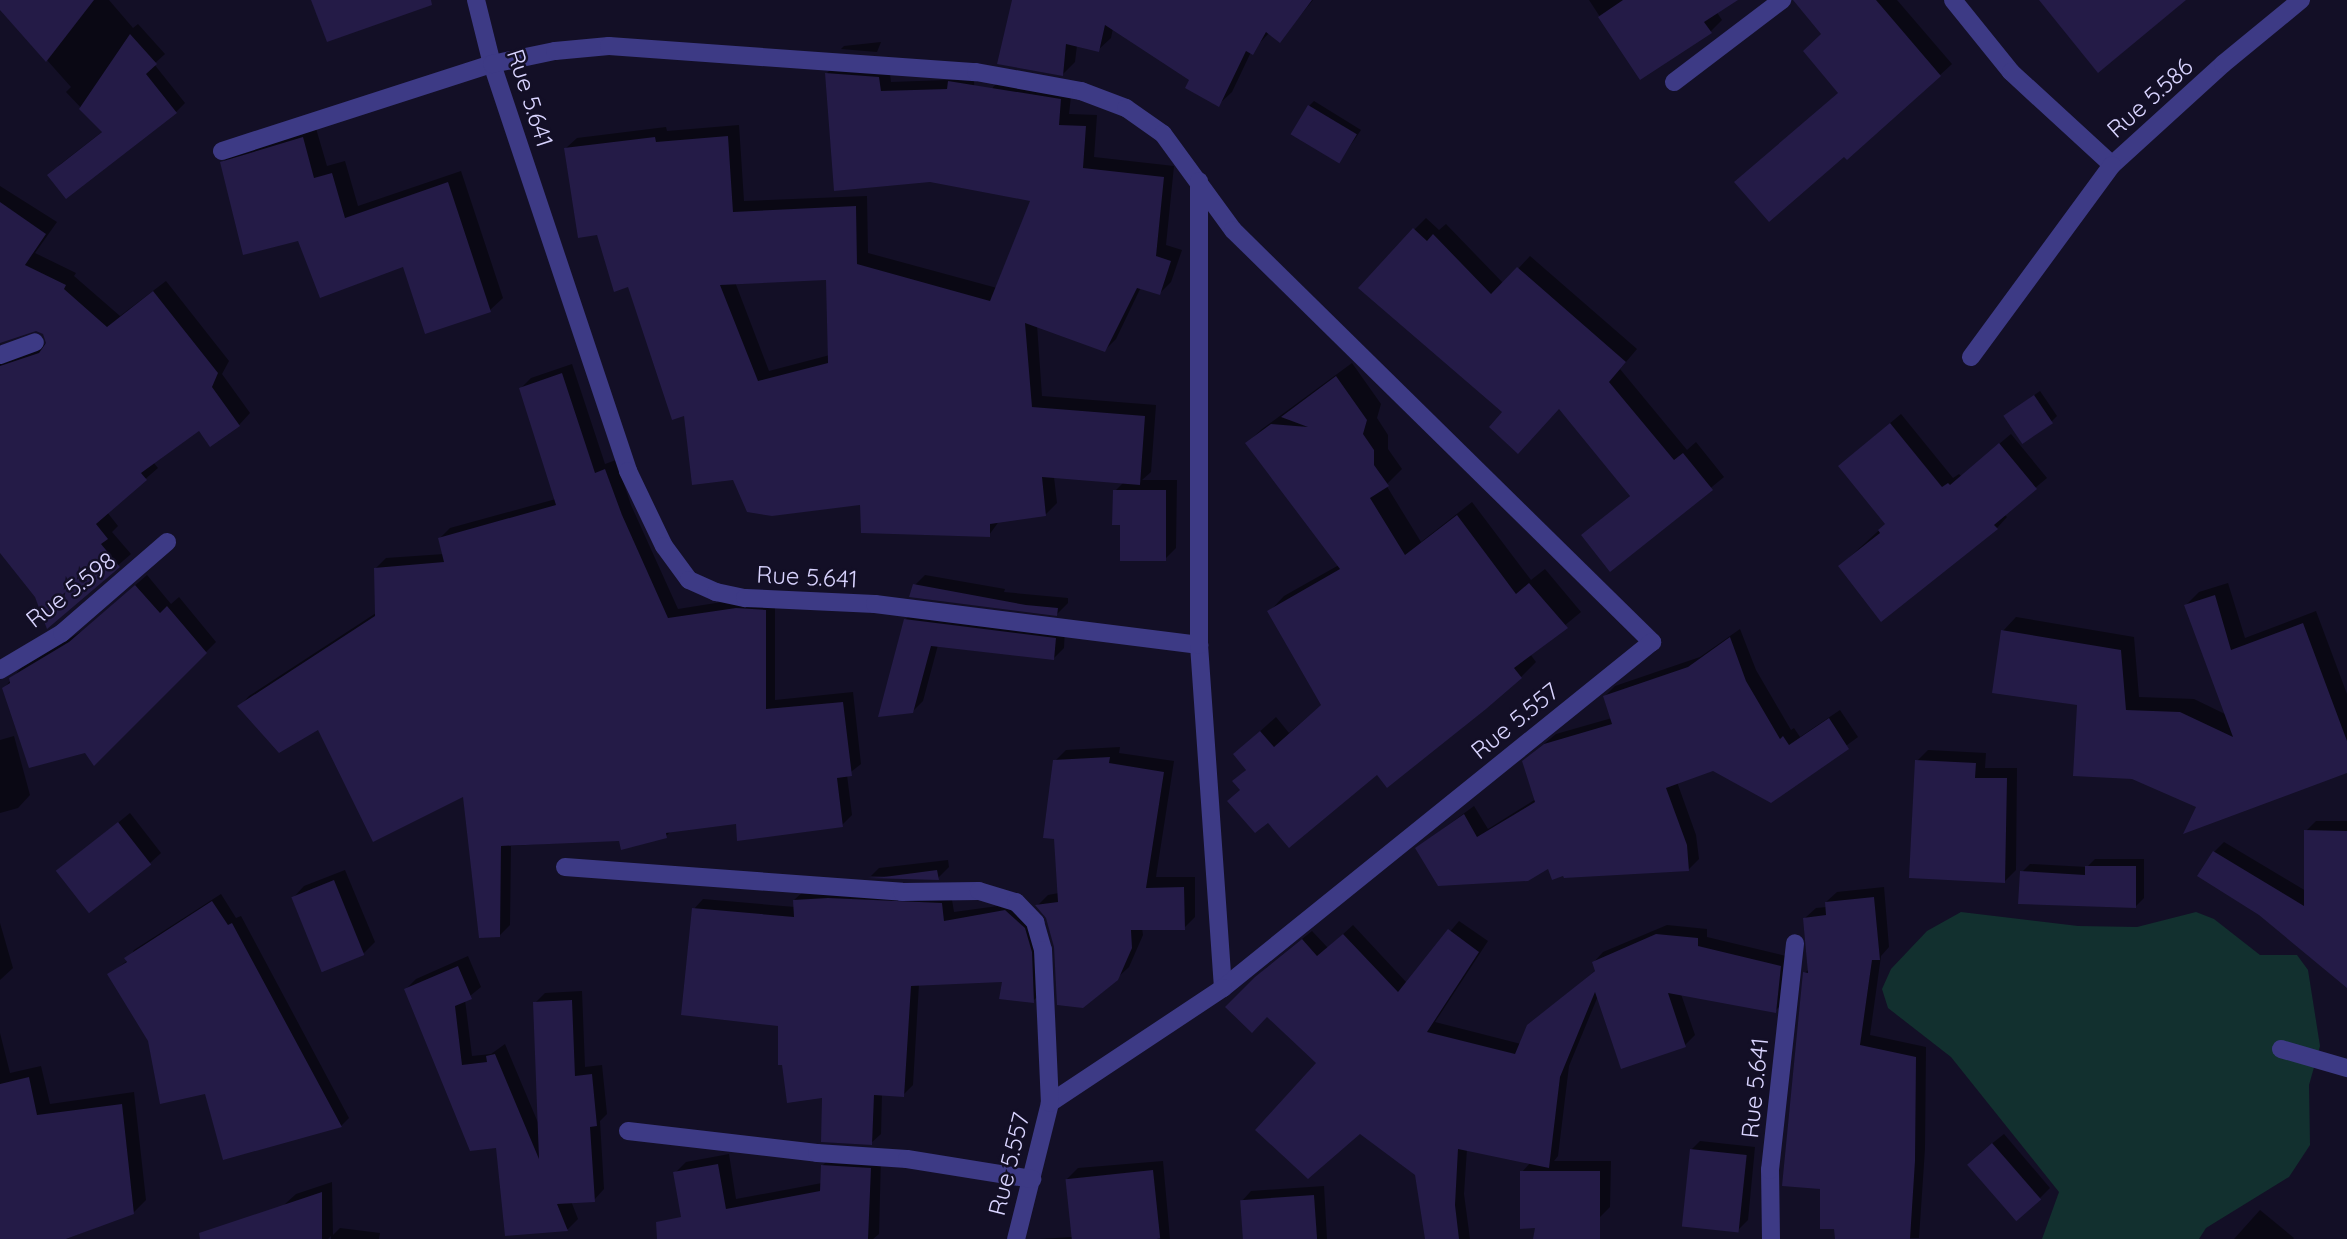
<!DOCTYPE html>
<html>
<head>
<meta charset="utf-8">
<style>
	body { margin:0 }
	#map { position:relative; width:2347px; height:1239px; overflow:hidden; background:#130f26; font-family:Quicksand,sans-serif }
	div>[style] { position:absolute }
	.green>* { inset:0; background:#12302f }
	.shadow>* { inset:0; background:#0007 }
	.building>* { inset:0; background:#241b47; transform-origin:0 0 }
	.minor>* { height:18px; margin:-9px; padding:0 9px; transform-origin:9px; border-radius:9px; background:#3d3a85 }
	span { translate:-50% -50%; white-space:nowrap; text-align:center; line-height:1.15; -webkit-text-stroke:5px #130f26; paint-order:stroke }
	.street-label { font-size:24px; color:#d9d4ff }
</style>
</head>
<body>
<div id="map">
	<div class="green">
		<div style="clip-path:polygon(1961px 912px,2078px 926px,2137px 927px,2196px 912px,2214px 919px,2260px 955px,2297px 955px,2308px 970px,2320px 1046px,2309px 1085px,2310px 1145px,2289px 1177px,2206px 1228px,2199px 1239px,2042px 1239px,2059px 1192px,1951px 1057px,1888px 1008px,1882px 989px,1891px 969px,1927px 931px)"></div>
	</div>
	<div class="shadow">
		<div style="clip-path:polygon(37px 0,109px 0,133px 28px,138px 24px,165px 54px,154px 64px,185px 103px,176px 112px,58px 166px,103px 131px,66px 92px,71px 87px,13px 22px)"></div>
		<div style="clip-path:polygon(1014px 0,1313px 0,1280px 40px,1269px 33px,1251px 52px,1232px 92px,1219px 104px,1191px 80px,1113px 28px,1111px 38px,1098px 50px,1077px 45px,1075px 62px,1063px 74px)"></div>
		<div style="clip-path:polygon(1589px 0,1730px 0,1716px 11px,1722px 20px,1711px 31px,1640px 78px)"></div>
		<div style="clip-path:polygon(1798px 0,1897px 0,1952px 64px,1940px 75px,1840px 92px,1823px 33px)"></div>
		<div style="clip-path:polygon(881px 42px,877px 52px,841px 49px,844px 46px)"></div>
		<div style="clip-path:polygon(evenodd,837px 63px,889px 67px,891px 82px,974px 79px,976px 158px,993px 87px,1005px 76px,1072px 88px,1069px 114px,1097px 115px,1094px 157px,1174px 166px,1166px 245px,1182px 250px,1171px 282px,1160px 293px,1141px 287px,1116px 339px,1105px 350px,1037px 325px,1042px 396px,1156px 405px,1151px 472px,1142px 480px,1177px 480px,1176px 548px,1165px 559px,1122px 523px,1115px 491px,1124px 482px,1054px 477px,1057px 503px,1046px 514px,1000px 520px,989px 535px,862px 503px,734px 479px,685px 413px,630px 285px,598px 233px,565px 149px,577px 138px,666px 127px,667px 131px,739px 125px,744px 201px,867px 196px,868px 253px,997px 288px,1033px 200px,827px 73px,837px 63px,828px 279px,830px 355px,769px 371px,735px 282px,828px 279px)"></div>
		<div style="clip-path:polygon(1314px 101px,1361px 130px,1339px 162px,1309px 106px)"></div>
		<div style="clip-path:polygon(315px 125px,327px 166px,345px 161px,358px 206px,461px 171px,503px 298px,490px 310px,426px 332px,404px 264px,300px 239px,222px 163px,234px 150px)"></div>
		<div style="clip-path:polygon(0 186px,57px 222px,35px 253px,76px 273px,74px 276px,120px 316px,166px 281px,229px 361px,222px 374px,250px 413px,239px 425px,200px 428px,153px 462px,158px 468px,107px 512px,118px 526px,112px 532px,131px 554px,48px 626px,37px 596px,0 550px,0 344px,5px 353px,16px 355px,48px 343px,48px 338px,37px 329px,0 338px)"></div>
		<div style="clip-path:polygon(1426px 218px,1439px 230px,1446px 224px,1504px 284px,1530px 256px,1637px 349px,1620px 369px,1687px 450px,1696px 442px,1724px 477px,1611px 570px,1583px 535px,1631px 495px,1560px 407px,1505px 412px,1414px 230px)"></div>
		<div style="clip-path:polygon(1352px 363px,1381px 404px,1377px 418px,1388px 435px,1388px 449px,1402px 469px,1386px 485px,1421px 542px,1472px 502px,1531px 580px,1545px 569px,1581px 612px,1530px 654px,1536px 662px,1521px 677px,1387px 785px,1377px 772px,1241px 789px,1235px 781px,1248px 768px,1235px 754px,1276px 717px,1289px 733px,1323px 704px,1270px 611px,1284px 596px,1339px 565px,1247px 443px,1262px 429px)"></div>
		<div style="clip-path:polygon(572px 364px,605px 464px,616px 460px,631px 505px,678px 609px,747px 598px,775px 601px,775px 700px,853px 692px,861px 764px,847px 775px,852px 815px,842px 825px,738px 822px,671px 831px,666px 836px,511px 846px,510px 925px,499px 936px,464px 794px,318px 727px,240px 706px,249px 696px,376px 613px,375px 569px,386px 558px,444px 554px,440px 538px,450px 528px,556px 499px,521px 388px,531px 378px)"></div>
		<div style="clip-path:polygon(2040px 391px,2057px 416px,2052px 421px,2011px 412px)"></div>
		<div style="clip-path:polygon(1901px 414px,1953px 478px,1959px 474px,1961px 476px,2011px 434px,2047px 478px,2004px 514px,2007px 517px,1997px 528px,1882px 619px,1840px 566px,1887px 523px,1851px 456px)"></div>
		<div style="clip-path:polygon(147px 575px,171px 604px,179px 597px,216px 642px,95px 763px,85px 751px,4px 688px,21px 668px,82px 631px)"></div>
		<div style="clip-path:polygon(925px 575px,1005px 589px,1004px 592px,1068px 598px,1068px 603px,1057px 614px,914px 586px)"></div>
		<div style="clip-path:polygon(2228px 583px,2245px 638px,2316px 611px,2347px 694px,2347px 771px,2198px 806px,2078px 704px,2003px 631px,2016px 617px,2134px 637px,2139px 697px,2194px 699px,2227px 715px,2186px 605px,2199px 592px)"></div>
		<div style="clip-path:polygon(916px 609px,1065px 628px,1064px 648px,1053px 659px,938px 645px,923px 701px,912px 712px,905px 620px)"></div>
		<div style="clip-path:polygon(1740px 629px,1756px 670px,1791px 730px,1794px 728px,1800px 737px,1840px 710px,1858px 737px,1771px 801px,1714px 769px,1677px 782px,1696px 835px,1699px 859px,1689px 869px,1549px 866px,1417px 848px,1474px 806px,1488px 829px,1536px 799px,1534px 752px,1556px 734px,1612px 718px,1605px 696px,1615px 686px,1700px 657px)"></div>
		<div style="clip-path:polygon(14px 736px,30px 795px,18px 808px,0 813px,0 740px)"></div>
		<div style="clip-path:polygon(1120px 747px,1119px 753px,1174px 761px,1156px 877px,1195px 877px,1195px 917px,1184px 928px,1142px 928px,1143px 935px,1129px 967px,1117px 978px,1056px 947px,1047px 917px,1037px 906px,1048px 895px,1059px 893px,1055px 761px,1066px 750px)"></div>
		<div style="clip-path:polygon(1928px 750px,1986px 753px,1985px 768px,2017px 768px,2016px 870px,2005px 881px,1917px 761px)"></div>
		<div style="clip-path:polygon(130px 813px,161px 853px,150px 863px,59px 871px)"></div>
		<div style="clip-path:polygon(2316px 821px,2347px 821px,2347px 985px,2214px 852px,2224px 842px,2306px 891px,2306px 831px)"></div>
		<div style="clip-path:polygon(2095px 859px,2144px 859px,2144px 898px,2135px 907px,2022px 872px,2030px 864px,2087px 867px)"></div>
		<div style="clip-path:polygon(948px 860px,949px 867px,938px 878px,871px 876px,879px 868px)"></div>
		<div style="clip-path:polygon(345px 870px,375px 942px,364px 953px,293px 898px,304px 886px)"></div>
		<div style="clip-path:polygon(1884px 887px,1889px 947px,1881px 956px,1870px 1035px,1926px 1047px,1925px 1149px,1919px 1238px,1836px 1239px,1836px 1228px,1822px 1187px,1805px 973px,1810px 968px,1805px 918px,1816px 908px,1827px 907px,1826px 902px,1837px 892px)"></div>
		<div style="clip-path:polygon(804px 891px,951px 894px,954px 912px,1020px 903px,1034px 918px,1043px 991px,1033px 1001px,1004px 980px,919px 984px,913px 1085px,903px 1095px,882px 1094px,881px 1134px,871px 1143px,824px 1096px,780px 1024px,694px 909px,703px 899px,795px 907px,794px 900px)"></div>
		<div style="clip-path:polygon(221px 894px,236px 918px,241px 916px,349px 1118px,341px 1126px,206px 1092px,149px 1040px,109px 975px,128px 960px,134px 950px)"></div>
		<div style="clip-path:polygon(1459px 921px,1488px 941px,1435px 1022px,1521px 1044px,1528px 1026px,1596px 970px,1594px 962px,1603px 952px,1667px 925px,1707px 929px,1707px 937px,1790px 957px,1785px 1001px,1775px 1011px,1681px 994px,1695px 1035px,1685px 1045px,1598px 996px,1569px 1066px,1558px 1156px,1554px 1161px,1611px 1161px,1610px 1207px,1599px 1218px,1522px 1172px,1531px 1162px,1467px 1149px,1464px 1194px,1470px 1239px,1427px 1239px,1417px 1174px,1319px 1063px,1267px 1014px,1228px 1007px,1267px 967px,1312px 931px,1328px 948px,1353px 925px,1407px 983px)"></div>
		<div style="clip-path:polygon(0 923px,13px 968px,0 980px)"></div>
		<div style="clip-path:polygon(468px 956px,481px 987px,465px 1000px,472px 1056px,491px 1054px,505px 1044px,539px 1125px,535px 1003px,545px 993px,582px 991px,585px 1067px,602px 1065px,607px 1114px,600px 1121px,604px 1189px,594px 1200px,571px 1201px,578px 1219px,568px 1229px,528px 1233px,497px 1146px,406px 989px,416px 979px)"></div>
		<div style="clip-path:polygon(0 1033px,10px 1073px,41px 1066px,50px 1104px,134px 1092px,146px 1200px,133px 1213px,66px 1239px,0 1239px)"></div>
		<div style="clip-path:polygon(2004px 1134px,2050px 1188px,2039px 1199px,1980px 1153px)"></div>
		<div style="clip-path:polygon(1700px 1141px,1755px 1147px,1748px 1220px,1739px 1229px,1691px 1150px)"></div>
		<div style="clip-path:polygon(729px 1154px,736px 1199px,822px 1183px,823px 1165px,834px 1154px,881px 1157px,879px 1234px,873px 1239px,686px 1239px,675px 1173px,686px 1162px)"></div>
		<div style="clip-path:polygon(1163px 1161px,1170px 1239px,1039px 1239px,1072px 1237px,1067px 1179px,1078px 1168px)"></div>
		<div style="clip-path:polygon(332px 1182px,333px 1235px,340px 1228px,380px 1233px,379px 1239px,331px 1239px,331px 1236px,328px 1239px,292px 1239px,284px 1205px,296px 1194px)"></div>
		<div style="clip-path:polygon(1324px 1186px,1327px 1239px,1244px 1239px,1242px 1201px,1251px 1191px)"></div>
		<div style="clip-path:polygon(2260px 1210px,2294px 1238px,2293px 1239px,2234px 1239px)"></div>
	</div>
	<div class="building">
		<div style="clip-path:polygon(0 0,94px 0,46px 62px,0 10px)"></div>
		<div style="clip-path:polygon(311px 0,431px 0,432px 5px,327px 42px)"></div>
		<div style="clip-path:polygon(1012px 0,1312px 0,1280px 43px,1266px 32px,1253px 55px,1246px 51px,1219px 107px,1185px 88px,1189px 80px,1105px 25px,1099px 52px,1066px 44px,1063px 76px,997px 64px)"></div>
		<div style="clip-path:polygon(1623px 0,1738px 0,1704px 22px,1712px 33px,1640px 80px,1598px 17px)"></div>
		<div style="clip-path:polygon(1793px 0,1876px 0,1941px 76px,1847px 160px,1844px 157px,1769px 222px,1734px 182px,1838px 93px,1803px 51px,1821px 34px)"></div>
		<div style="clip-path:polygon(2039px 0,2186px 0,2098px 73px)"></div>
		<div style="clip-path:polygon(130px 34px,157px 64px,146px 74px,177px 113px,66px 199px,47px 175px,102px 132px,79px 109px)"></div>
		<div style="clip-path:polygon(evenodd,825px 73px,879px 77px,881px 91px,947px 89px,948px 81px,1061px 99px,1059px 125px,1086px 126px,1083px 168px,1164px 177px,1156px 256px,1171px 261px,1160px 295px,1137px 288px,1105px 352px,1025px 323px,1032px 407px,1145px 416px,1140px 485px,1042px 477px,1046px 516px,990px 524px,990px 537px,861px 533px,860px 505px,772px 516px,747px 512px,733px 480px,692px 485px,684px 416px,672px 420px,628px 287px,614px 292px,597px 235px,578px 238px,564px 148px,655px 137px,656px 142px,728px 136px,733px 212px,856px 206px,857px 264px,990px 301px,1030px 201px,930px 182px,834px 191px,825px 73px,826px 280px,828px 363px,758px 381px,720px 285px,826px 280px)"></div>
		<div style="left:1308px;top:105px;width:57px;height:34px;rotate:31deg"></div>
		<div style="clip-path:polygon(303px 137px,314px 178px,332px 173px,345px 218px,448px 182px,491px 312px,425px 334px,403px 267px,320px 298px,298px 241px,243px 255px,220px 162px)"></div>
		<div style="clip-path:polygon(0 202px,46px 234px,25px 265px,66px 285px,64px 289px,107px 327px,153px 291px,218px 373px,212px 387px,240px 426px,210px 447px,199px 431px,141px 473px,147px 480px,96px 524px,108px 539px,101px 544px,120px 567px,47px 629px,35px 597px,0 553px,0 366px,39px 353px,46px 343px,43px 334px,36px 331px,0 343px)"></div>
		<div style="clip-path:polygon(1413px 228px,1427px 241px,1433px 234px,1491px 294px,1517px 267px,1626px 362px,1609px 382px,1674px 460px,1683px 453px,1713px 490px,1610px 572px,1581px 535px,1630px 496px,1559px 409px,1518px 454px,1489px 427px,1502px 412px,1358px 288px)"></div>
		<div style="clip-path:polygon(562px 373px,595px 473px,605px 469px,622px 515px,668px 618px,736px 608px,766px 610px,766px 709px,843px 702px,852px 776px,837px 778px,843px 827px,737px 841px,736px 824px,666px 833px,667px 838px,621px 850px,619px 841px,501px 846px,500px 937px,479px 938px,463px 797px,373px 842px,318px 730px,279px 753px,237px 706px,375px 616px,374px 568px,444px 562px,438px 538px,556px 505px,519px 388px)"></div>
		<div style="clip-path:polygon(1336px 376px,1367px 420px,1363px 434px,1374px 450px,1374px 465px,1389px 486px,1370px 498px,1405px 555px,1457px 515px,1516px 594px,1529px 583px,1568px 628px,1514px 668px,1522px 678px,1486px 709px,1387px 788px,1377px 775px,1289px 848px,1268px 823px,1255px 833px,1227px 801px,1240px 790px,1232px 781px,1246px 770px,1233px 754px,1260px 731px,1274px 747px,1321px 705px,1267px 611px,1340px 569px,1245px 443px,1271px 424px,1308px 427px,1281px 417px)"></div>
		<div style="left:2034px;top:395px;width:34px;height:37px;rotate:56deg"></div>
		<div style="clip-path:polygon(1890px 423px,1942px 487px,1948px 483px,1950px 485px,1999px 443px,2037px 489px,1994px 525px,1998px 529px,1881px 622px,1838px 566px,1880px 533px,1878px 530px,1885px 524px,1838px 466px)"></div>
		<div style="clip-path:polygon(1113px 490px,1166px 490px,1166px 561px,1120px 561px,1120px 525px,1112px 525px)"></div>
		<div style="clip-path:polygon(913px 584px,1026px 605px,1058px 608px,1057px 616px,909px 597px)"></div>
		<div style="clip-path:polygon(135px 585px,160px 613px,167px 606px,207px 653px,94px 766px,85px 753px,29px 768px,2px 688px,10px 683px,9px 678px,69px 642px)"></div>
		<div style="clip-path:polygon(2215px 595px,2231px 650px,2303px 623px,2347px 741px,2347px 773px,2183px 834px,2196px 807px,2132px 779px,2073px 776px,2077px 705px,1992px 693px,2001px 630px,2121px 650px,2126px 710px,2180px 712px,2233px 737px,2184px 605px)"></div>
		<div style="clip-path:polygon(904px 619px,1056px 638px,1054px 660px,931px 646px,913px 713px,878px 717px)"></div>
		<div style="clip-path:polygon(1730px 637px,1746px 681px,1780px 739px,1783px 736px,1789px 745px,1829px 718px,1849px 749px,1771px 803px,1713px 771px,1666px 788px,1687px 845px,1689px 871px,1564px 878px,1563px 876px,1552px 880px,1548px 869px,1528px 881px,1438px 886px,1415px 848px,1464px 814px,1477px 837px,1535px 802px,1522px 761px,1544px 744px,1612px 724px,1603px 696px,1688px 667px)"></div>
		<div style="clip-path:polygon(1110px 757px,1109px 763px,1164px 772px,1146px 888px,1184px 887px,1185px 930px,1131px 930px,1132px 948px,1118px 980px,1083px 1008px,1057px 1005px,1054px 947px,1046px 918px,1035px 905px,1058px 902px,1054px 839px,1043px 838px,1053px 760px)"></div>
		<div style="clip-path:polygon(1915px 760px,1976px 763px,1975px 778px,2007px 778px,2005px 883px,1909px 878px)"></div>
		<div style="left:118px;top:822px;width:54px;height:79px;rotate:52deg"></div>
		<div style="clip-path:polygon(2304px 830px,2347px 831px,2347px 988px,2259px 915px,2197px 876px,2213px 851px,2304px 906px)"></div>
		<div style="clip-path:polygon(2085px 866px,2136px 866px,2136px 908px,2018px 904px,2020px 871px,2085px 875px)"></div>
		<div style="clip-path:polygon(937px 870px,939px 880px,867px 878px,884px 877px)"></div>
		<div style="left:334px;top:880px;width:81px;height:46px;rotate:68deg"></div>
		<div style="clip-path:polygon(1874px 897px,1880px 960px,1872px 960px,1860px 1045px,1916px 1057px,1915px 1161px,1910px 1239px,1835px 1239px,1834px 1229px,1820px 1229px,1820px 1189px,1782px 1186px,1803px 972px,1808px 973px,1803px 918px,1826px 915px,1825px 902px)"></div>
		<div style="clip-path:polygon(828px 898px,942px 903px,944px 921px,1005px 910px,1025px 928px,1032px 952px,1034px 1003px,999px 999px,1002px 982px,911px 986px,904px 1097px,874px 1095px,872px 1145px,821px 1142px,822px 1098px,787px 1103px,782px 1065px,778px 1065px,778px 1026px,681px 1015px,692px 908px,794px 917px,793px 900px)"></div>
		<div style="clip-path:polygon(212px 901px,228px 925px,232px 923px,342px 1127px,223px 1160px,205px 1094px,160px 1104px,148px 1041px,107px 974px,127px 962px,124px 958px)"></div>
		<div style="clip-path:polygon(1448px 929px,1479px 952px,1427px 1032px,1515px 1054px,1527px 1025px,1595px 971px,1592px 962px,1656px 934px,1698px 938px,1698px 946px,1781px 966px,1776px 1013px,1668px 993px,1686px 1047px,1621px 1069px,1595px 992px,1560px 1077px,1549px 1168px,1458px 1149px,1455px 1205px,1459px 1239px,1425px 1239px,1415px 1175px,1360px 1134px,1308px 1179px,1255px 1130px,1316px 1063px,1267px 1017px,1252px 1033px,1225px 1007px,1255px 977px,1302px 939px,1317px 956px,1343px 934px,1398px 992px)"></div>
		<div style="clip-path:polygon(458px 966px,472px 999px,455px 1006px,462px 1065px,487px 1062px,486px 1056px,495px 1054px,539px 1159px,533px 1002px,572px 1000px,575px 1076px,592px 1074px,597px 1126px,590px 1127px,595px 1202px,557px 1204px,568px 1231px,505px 1236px,496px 1148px,470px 1151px,404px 989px)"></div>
		<div style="clip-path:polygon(29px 1077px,37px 1115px,122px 1104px,134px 1214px,66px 1239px,0 1239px,0 1084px)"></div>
		<div style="left:1992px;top:1143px;width:75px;height:33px;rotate:49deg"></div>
		<div style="left:1690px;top:1149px;width:57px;height:78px;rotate:6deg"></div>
		<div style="clip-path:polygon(718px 1164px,726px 1209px,820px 1191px,821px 1165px,871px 1168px,868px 1239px,657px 1239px,656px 1222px,681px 1217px,673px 1172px)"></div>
		<div style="left:1153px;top:1170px;width:69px;height:88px;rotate:84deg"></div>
		<div style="clip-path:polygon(1520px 1171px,1600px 1171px,1600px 1239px,1533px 1239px,1535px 1228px,1520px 1229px)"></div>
		<div style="clip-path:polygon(322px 1192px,322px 1239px,200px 1239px,199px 1233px)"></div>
		<div style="left:1314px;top:1195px;width:44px;height:74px;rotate:86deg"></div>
	</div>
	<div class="minor">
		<div style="left:476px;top:0;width:66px;rotate:76deg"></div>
		<div style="left:492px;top:64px;width:429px;rotate:71.5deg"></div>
		<div style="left:628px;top:471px;width:83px;rotate:64.4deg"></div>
		<div style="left:664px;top:546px;width:42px;rotate:53.7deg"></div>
		<div style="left:689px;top:580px;width:30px;rotate:24deg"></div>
		<div style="left:716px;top:592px;width:30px;rotate:12deg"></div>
		<div style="left:745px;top:598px;width:130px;rotate:2.6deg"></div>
		<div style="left:875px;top:604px;width:327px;rotate:7.2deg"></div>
		<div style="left:1199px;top:645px;width:344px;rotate:86deg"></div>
		<div style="left:1953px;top:0;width:92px;rotate:51.1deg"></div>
		<div style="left:2011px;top:72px;width:137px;rotate:42.6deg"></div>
		<div style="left:2112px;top:165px;width:150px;rotate:-42.3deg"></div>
		<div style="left:2223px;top:64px;width:101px;rotate:-39.4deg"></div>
		<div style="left:1674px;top:82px;width:136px;rotate:-37.2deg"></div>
		<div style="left:222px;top:151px;width:284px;rotate:-17.9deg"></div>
		<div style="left:492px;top:64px;width:64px;rotate:-11.7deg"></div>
		<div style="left:555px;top:51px;width:54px;rotate:-5.3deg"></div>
		<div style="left:609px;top:46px;width:368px;rotate:4.1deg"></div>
		<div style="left:976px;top:72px;width:107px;rotate:10.3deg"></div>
		<div style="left:1081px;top:91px;width:48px;rotate:20.7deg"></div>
		<div style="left:1126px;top:108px;width:45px;rotate:35.1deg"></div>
		<div style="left:1163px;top:134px;width:119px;rotate:53.9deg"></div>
		<div style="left:1233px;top:230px;width:588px;rotate:44.52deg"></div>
		<div style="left:1652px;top:642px;width:551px;rotate:141.11deg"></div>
		<div style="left:1223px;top:988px;width:208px;rotate:146.4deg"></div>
		<div style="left:1050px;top:1103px;width:140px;rotate:104deg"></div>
		<div style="left:1199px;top:181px;width:464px;rotate:90deg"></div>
		<div style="left:0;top:355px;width:37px;rotate:-20deg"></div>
		<div style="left:1971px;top:357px;width:238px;rotate:-53.7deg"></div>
		<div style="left:0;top:670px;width:72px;rotate:-30.8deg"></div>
		<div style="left:62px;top:633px;width:139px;rotate:-40.9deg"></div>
		<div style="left:565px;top:867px;width:338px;rotate:4.2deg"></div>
		<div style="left:902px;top:892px;width:77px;rotate:-0.7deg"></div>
		<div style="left:979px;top:891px;width:39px;rotate:17deg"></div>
		<div style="left:1016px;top:902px;width:28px;rotate:46deg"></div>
		<div style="left:1035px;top:922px;width:29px;rotate:74deg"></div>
		<div style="left:1043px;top:950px;width:153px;rotate:87.4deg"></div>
		<div style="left:2281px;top:1049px;width:69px;rotate:16.1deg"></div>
		<div style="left:628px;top:1131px;width:190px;rotate:6.6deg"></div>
		<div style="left:817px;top:1153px;width:90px;rotate:3.8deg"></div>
		<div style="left:907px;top:1159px;width:127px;rotate:9.1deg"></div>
		<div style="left:1771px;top:1239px;width:69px;rotate:-90.8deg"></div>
		<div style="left:1770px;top:1170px;width:228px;rotate:-83.7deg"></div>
	</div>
	<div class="street-label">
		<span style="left:530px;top:98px;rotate:72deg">Rue 5.641</span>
		<span style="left:2150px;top:98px;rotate:-42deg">Rue 5.586</span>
		<span style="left:807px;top:577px;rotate:3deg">Rue 5.641</span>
		<span style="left:71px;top:590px;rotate:-38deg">Rue 5.598</span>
		<span style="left:1515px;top:721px;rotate:-39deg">Rue 5.557</span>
		<span style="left:1755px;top:1088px;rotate:-84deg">Rue 5.641</span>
		<span style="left:1009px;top:1164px;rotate:-76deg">Rue 5.557</span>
	</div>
</div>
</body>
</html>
